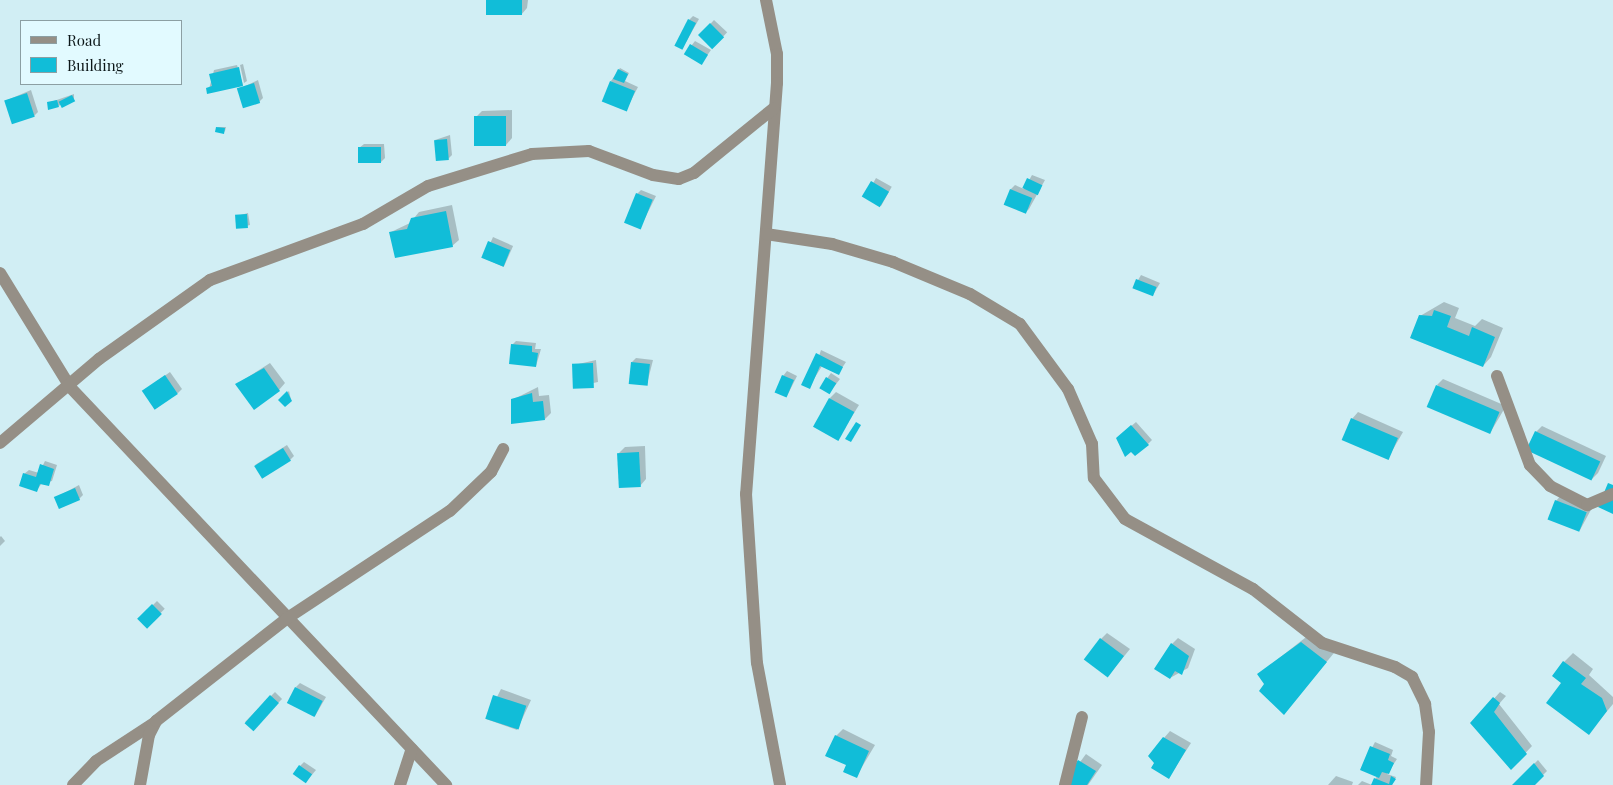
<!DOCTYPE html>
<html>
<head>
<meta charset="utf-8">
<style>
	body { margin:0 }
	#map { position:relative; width:1613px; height:785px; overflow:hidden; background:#d1eef4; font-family:"Playfair Display",serif }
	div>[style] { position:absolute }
	.shadow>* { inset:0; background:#0003; transform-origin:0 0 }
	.building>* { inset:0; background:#11bdd8; transform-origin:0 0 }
	.minor>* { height:12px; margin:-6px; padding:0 6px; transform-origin:6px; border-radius:6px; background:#958f86 }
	span { translate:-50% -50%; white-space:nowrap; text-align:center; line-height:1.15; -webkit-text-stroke:5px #e2faff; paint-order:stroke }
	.legend { position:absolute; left:20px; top:20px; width:162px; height:65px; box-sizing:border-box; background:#e2faff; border:1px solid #8c9fa3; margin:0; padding:6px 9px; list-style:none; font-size:15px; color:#0c1719 }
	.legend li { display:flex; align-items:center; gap:10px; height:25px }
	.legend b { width:25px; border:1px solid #8c9fa3 }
</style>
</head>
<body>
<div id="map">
	<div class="shadow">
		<div style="clip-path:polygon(487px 0,528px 0,527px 8px,521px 15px)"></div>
		<div style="clip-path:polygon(693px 16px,699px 19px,682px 49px,689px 20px)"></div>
		<div style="left:714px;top:20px;width:18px;height:21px;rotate:43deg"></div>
		<div style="clip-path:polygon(695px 41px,711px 50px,701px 64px,685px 54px)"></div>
		<div style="clip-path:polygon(243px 64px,247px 81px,244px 83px,240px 65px)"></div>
		<div style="clip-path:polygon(237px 65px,243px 85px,208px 93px,214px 70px)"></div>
		<div style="clip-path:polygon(620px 68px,629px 73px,625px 81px,638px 87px,626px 110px,611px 81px)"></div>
		<div style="clip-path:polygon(258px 80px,263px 98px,259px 102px,239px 89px)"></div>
		<div style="clip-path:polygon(31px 90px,38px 112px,34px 116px,5px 101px)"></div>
		<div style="clip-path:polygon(74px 94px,74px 100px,58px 106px,48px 103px)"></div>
		<div style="clip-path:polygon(512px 110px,512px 138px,506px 145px,476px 117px,482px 111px)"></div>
		<div style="clip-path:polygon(217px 127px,226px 127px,225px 131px,224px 132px)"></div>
		<div style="clip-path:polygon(450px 135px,452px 155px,448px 159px,435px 140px)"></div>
		<div style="clip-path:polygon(364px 144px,384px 144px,385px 158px,381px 162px,359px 148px)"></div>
		<div style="clip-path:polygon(1032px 175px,1045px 180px,1029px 209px,1025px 213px,1005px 204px,1011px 189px,1015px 185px,1024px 189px)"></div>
		<div style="left:876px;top:178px;width:18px;height:22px;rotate:29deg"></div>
		<div style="clip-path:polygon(641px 190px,656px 196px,640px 228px,637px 194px)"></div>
		<div style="clip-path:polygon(452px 205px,459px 240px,452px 246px,391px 232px,410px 223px,419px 212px)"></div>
		<div style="clip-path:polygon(248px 213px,250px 225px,238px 228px,237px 216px)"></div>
		<div style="left:493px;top:237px;width:22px;height:23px;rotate:24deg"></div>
		<div style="clip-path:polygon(1141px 275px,1160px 283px,1153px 295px,1134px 287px)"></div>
		<div style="clip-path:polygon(1444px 302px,1459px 308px,1455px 318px,1475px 326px,1482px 319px,1503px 328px,1491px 357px,1483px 366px,1420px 316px)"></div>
		<div style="clip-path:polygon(516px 341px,536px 343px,535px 349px,541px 349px,536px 366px,512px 345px)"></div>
		<div style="clip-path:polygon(821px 350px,846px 362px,838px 374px,822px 366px,809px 387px)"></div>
		<div style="clip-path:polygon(636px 358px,653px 360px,647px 384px,632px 362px)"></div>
		<div style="clip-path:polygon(596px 360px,598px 382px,575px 387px,574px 365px)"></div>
		<div style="clip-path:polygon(270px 363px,285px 383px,279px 390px,237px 384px)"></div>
		<div style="clip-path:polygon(787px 371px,797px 376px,787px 396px,783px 376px)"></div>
		<div style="clip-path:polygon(170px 372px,182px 389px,178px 393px,143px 391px)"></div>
		<div style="clip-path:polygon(831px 373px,840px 379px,829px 393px,820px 388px)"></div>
		<div style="clip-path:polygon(1443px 379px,1506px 406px,1490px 433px,1437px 385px)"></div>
		<div style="clip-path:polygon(538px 387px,539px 396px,549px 395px,551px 413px,545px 419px,512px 400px)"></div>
		<div style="clip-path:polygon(289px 391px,291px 400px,280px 400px)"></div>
		<div style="clip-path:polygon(836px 392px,859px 405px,838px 439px,830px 398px)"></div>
		<div style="clip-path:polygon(1358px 412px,1403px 432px,1388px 458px,1352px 419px)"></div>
		<div style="clip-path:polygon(1136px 422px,1152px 440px,1148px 444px,1122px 434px)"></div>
		<div style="clip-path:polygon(1542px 426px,1606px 456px,1598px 473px,1592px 479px,1536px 432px)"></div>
		<div style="clip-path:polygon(287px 445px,294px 456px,290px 460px,255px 465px)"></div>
		<div style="clip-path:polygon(645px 446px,646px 479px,640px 486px,618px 454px,625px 447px)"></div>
		<div style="clip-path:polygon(45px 461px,57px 465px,52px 481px,42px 483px,37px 490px,24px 474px,29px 470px,39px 473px)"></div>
		<div style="clip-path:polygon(79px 485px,83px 495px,79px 499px,55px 498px)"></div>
		<div style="clip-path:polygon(1562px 494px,1593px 506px,1580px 530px,1556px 501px)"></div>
		<div style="clip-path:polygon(1px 536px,5px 541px,0 546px,0 537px)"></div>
		<div style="left:157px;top:601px;width:11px;height:25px;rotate:45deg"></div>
		<div style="clip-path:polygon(1107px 633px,1130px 649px,1108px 676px,1101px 639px)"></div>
		<div style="clip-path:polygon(1310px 634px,1334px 653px,1284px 713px,1259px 674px)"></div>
		<div style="clip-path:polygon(1178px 638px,1195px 649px,1188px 668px,1170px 678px,1172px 644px)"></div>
		<div style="clip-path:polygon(1573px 653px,1593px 669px,1589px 675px,1613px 697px,1613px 704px,1589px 733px,1564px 662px)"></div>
		<div style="clip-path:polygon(300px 683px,326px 697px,315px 716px,296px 687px)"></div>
		<div style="clip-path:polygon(501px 689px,531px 700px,517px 730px,486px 719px)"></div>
		<div style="left:275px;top:692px;width:10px;height:42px;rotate:45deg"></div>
		<div style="clip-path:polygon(1500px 692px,1506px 696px,1499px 704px,1532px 746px,1511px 768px,1472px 723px)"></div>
		<div style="clip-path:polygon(843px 729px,875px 745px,856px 777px,836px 736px)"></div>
		<div style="clip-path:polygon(1170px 731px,1191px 743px,1169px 777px,1164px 738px)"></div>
		<div style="clip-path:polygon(1375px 742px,1393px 750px,1391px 756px,1397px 759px,1387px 774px,1396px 777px,1392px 785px,1358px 785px,1362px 781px,1372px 785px,1377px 776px,1361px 769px)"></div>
		<div style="clip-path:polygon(1086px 754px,1102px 765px,1088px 785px,1063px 785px)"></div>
		<div style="clip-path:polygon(1538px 760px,1547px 771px,1533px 785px,1513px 785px)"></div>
		<div style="clip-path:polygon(304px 762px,316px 770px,306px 782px,300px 766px)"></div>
		<div style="clip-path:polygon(1336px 776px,1353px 782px,1352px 785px,1328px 785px)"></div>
	</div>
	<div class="building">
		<div style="left:486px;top:0;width:36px;height:15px"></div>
		<div style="left:688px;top:19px;width:9px;height:30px;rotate:27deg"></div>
		<div style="left:710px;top:23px;width:20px;height:17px;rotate:45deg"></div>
		<div style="left:690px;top:44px;width:21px;height:12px;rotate:31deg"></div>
		<div style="clip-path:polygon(239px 67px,243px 86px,207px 94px,206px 88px,212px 86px,209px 74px)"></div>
		<div style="clip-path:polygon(618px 69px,628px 74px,624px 83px,613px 79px)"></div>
		<div style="left:610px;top:81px;width:27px;height:22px;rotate:22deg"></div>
		<div style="left:254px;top:83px;width:21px;height:18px;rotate:73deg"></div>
		<div style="left:27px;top:93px;width:25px;height:24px;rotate:72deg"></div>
		<div style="left:72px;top:95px;width:7px;height:15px;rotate:63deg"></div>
		<div style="clip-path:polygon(57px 100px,59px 107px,48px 110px,47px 102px)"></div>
		<div style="left:506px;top:116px;width:30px;height:32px;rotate:90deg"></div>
		<div style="clip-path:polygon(216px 127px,225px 128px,224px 134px,215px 132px)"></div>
		<div style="left:447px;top:139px;width:21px;height:13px;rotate:85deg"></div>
		<div style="left:381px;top:147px;width:16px;height:23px;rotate:90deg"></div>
		<div style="left:1027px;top:178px;width:17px;height:11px;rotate:25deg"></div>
		<div style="left:871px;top:181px;width:21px;height:18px;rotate:31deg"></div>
		<div style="left:1010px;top:189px;width:24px;height:17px;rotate:22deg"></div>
		<div style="left:636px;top:193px;width:18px;height:32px;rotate:22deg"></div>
		<div style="clip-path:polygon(446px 211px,453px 247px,395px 258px,389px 232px,407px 229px,411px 218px)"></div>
		<div style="left:247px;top:214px;width:14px;height:12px;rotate:86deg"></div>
		<div style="left:488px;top:241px;width:24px;height:18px;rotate:22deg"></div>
		<div style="left:1136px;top:279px;width:22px;height:10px;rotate:21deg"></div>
		<div style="clip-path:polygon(1434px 310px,1451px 316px,1447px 327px,1469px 336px,1472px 327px,1495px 337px,1483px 367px,1410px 338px,1419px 315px,1432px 316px)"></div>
		<div style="clip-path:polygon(511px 344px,532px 346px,532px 352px,538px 353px,536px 367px,509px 364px)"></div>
		<div style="clip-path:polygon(816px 353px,843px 367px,839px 375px,820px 366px,810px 389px,801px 385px)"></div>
		<div style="left:631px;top:362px;width:19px;height:22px;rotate:6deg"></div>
		<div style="left:593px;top:363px;width:25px;height:21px;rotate:88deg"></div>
		<div style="clip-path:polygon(264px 368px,280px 391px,254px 410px,235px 384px)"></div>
		<div style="left:165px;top:375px;width:23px;height:28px;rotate:56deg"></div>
		<div style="left:782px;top:375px;width:13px;height:19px;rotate:23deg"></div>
		<div style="left:826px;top:377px;width:12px;height:13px;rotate:31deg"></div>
		<div style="left:1436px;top:385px;width:69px;height:24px;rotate:23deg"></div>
		<div style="clip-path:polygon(287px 391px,292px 401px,285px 407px,278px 400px)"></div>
		<div style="clip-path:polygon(532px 393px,533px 402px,543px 401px,545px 420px,511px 424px,511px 399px)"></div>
		<div style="left:829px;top:398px;width:29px;height:33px;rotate:29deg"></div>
		<div style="left:1351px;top:418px;width:51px;height:24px;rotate:23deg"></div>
		<div style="clip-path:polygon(856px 422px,861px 425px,851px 442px,845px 439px)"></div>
		<div style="clip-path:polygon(1131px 425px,1149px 445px,1135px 456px,1131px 452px,1125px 457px,1116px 438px)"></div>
		<div style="left:1535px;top:431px;width:72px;height:21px;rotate:25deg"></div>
		<div style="left:283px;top:448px;width:15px;height:34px;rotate:58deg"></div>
		<div style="left:639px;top:452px;width:35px;height:22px;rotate:87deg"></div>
		<div style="clip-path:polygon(40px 464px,54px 469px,49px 486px,40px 484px,37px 492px,19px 486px,23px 473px,36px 477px)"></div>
		<div style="clip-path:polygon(1608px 483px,1613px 485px,1613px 514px,1598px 507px)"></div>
		<div style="left:75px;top:488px;width:13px;height:23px;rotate:67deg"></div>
		<div style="left:1555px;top:500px;width:34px;height:21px;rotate:21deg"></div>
		<div style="left:152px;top:604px;width:14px;height:21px;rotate:45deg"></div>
		<div style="left:1100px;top:638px;width:30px;height:27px;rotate:37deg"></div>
		<div style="clip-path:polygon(1301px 642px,1327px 662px,1284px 715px,1259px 691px,1264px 684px,1257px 674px)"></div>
		<div style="clip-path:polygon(1171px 643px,1189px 656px,1182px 675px,1175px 671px,1170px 679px,1154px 669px)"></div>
		<div style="clip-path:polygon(1563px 661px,1586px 678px,1581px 684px,1602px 698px,1607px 711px,1589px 735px,1546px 703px,1561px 683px,1552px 676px)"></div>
		<div style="left:295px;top:687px;width:31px;height:18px;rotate:27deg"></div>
		<div style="left:270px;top:695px;width:12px;height:38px;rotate:42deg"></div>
		<div style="left:493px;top:695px;width:35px;height:25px;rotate:18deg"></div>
		<div style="clip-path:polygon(1493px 697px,1500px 703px,1494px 712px,1527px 754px,1511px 770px,1470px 723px)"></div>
		<div style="clip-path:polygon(835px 735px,869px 751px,857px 778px,843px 772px,846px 765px,825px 756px)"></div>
		<div style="clip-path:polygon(1163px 737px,1186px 750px,1169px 779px,1151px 768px,1154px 763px,1148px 756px)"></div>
		<div style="clip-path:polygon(1370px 746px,1390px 754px,1388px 760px,1394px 763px,1389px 774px,1382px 772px,1379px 778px,1360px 770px)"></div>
		<div style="clip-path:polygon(1078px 760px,1096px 771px,1087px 785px,1061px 785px)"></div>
		<div style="clip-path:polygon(1534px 763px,1544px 776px,1535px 785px,1512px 785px)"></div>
		<div style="left:299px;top:765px;width:16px;height:11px;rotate:35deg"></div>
		<div style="clip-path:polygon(1391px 776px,1396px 779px,1392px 785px,1371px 785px,1374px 778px,1389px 784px)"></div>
	</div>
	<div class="minor">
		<div style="left:766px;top:0;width:55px;rotate:78.5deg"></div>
		<div style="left:777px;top:54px;width:29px;rotate:90deg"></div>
		<div style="left:777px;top:83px;width:412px;rotate:94.3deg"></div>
		<div style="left:746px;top:494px;width:169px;rotate:86.3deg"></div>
		<div style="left:757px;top:663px;width:124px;rotate:79.3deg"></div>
		<div style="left:766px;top:234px;width:67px;rotate:8.6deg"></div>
		<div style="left:832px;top:244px;width:64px;rotate:16.4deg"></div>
		<div style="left:893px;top:262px;width:83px;rotate:22.6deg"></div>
		<div style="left:970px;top:294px;width:58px;rotate:31deg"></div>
		<div style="left:1020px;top:324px;width:81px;rotate:53.6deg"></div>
		<div style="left:1068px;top:389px;width:60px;rotate:66.4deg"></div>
		<div style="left:1092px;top:444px;width:34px;rotate:87deg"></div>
		<div style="left:1094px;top:478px;width:51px;rotate:52.9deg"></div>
		<div style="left:1125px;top:519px;width:146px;rotate:28.7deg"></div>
		<div style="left:1253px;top:589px;width:88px;rotate:38deg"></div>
		<div style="left:1322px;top:643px;width:77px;rotate:18.2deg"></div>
		<div style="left:1395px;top:667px;width:20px;rotate:30deg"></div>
		<div style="left:1412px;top:677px;width:30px;rotate:64deg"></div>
		<div style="left:1425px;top:704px;width:28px;rotate:82deg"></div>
		<div style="left:1429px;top:732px;width:53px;rotate:93.2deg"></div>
		<div style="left:0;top:273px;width:134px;rotate:58.4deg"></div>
		<div style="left:70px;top:387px;width:548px;rotate:46.63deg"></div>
		<div style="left:1497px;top:376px;width:95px;rotate:69.7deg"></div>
		<div style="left:1530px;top:465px;width:29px;rotate:46deg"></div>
		<div style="left:1550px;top:486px;width:42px;rotate:27.2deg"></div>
		<div style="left:1587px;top:505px;width:28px;rotate:-23deg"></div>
		<div style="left:0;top:443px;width:130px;rotate:-40.3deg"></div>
		<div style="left:99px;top:359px;width:136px;rotate:-35.4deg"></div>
		<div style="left:210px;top:280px;width:163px;rotate:-20.1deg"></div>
		<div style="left:363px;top:224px;width:75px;rotate:-30.3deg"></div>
		<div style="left:428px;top:186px;width:109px;rotate:-17.1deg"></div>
		<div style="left:532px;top:154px;width:57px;rotate:-3deg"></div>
		<div style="left:589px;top:151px;width:68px;rotate:20.6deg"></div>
		<div style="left:653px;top:175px;width:26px;rotate:9deg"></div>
		<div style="left:679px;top:179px;width:16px;rotate:-22deg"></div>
		<div style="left:694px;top:173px;width:103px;rotate:-39.1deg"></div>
		<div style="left:73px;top:785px;width:33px;rotate:-46deg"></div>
		<div style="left:96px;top:761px;width:69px;rotate:-33.2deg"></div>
		<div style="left:140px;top:785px;width:51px;rotate:-79.8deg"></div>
		<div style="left:149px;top:735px;width:16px;rotate:-63deg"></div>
		<div style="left:156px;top:721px;width:165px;rotate:-38.1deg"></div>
		<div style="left:286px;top:619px;width:196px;rotate:-33.4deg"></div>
		<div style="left:450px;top:511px;width:57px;rotate:-43.6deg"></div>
		<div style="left:491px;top:472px;width:26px;rotate:-62deg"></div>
		<div style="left:400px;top:785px;width:38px;rotate:-72deg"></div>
		<div style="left:1065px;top:785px;width:70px;rotate:-76deg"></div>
	</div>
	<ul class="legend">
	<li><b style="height:6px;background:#958f86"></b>Road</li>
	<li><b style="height:14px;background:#11bdd8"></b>Building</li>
	</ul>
</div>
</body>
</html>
